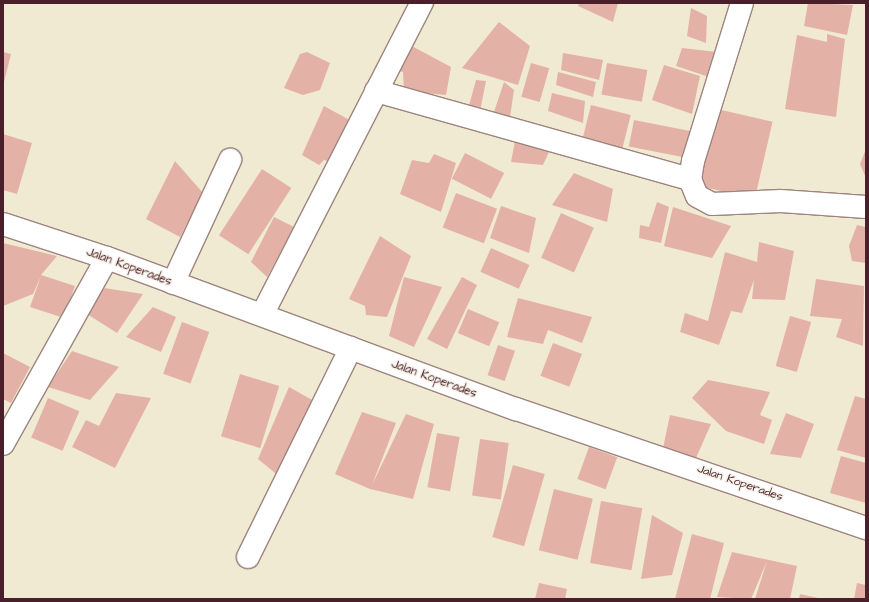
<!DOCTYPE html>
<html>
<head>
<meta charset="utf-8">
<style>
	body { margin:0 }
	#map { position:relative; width:869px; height:602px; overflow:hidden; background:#f0ead3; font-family:"Architects Daughter",sans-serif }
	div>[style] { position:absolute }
	.building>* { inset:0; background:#e4b1a7; transform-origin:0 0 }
	.roads { filter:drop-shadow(1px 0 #9d847f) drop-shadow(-1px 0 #9d847f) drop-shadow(0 1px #9d847f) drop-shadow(0 -1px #9d847f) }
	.street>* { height:22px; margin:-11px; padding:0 11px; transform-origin:11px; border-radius:11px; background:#fff }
	.secondary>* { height:22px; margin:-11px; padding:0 11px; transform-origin:11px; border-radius:11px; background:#fff }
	span { translate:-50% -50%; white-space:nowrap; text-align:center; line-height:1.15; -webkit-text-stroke:3px #f7f3e8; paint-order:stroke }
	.street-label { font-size:12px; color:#4a1f2b }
	.frame { position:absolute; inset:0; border:4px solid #4a1f2b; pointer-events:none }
</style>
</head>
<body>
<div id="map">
	<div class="building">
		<div style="clip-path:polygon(579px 3px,618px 3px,613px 22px,578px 6px)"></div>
		<div style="clip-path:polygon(808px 3px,853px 5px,847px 35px,804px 26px)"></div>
		<div style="clip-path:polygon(691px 8px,707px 16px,706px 43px,687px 36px)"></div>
		<div style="clip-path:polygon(499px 22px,530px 46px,518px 85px,462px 68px)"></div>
		<div style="clip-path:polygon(827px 34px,845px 39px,836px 117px,785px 109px,797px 35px,827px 42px)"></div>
		<div style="clip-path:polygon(408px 44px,451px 67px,446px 95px,404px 91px,403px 72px,388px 68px)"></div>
		<div style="clip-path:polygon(682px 48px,717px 52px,712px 78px,676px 66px)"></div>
		<div style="clip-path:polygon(3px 52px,11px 54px,4px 82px,3px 82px)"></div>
		<div style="clip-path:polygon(307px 52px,330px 63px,320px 90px,303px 95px,284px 88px,300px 54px)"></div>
		<div style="clip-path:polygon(563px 53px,603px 60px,599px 80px,561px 70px)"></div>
		<div style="left:531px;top:63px;width:19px;height:35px;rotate:16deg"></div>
		<div style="left:607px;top:63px;width:41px;height:32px;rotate:10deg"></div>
		<div style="clip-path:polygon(664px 65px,700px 76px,692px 114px,652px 100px)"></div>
		<div style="clip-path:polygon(558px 72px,596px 82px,593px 97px,556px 85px)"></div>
		<div style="clip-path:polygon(476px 80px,486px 81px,479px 116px,468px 109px)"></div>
		<div style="clip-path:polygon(504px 82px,514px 90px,509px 124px,492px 118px)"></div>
		<div style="clip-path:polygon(552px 93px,585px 101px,583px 123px,548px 111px)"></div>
		<div style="left:591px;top:105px;width:41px;height:36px;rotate:14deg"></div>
		<div style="clip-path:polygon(324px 106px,355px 123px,336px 163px,324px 160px,319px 165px,302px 155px)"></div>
		<div style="left:717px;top:109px;width:57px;height:79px;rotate:13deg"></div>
		<div style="left:634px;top:120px;width:65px;height:27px;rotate:11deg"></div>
		<div style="clip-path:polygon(3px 134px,32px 143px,17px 194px,3px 190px)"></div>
		<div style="clip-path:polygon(516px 136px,554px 141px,543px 165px,511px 162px)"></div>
		<div style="clip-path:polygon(866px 149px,866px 178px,860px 164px)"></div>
		<div style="left:465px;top:153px;width:44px;height:29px;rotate:27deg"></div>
		<div style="clip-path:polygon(434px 154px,456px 163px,441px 212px,400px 194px,412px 160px,429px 163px)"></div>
		<div style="clip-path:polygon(175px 161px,203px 193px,180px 237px,146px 219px)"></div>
		<div style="left:262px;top:169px;width:35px;height:79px;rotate:33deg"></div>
		<div style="clip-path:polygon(574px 173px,613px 189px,607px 222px,552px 205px)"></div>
		<div style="left:456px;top:193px;width:44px;height:37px;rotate:21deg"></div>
		<div style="clip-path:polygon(657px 202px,669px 207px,661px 243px,639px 238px,640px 225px,649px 227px)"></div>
		<div style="clip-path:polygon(501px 206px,536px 218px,529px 253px,490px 238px)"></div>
		<div style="clip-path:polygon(673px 207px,731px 226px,712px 258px,664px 246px)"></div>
		<div style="left:561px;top:213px;width:36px;height:49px;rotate:24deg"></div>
		<div style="clip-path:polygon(274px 217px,294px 227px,267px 277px,251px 262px)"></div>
		<div style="clip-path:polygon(857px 225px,866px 227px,866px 263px,852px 261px,849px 246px)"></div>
		<div style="clip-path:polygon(380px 236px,411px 256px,387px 317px,366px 315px,365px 306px,349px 299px)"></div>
		<div style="clip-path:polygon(759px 242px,794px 251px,785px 300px,752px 299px,754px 280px,742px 313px,731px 311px,719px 345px,680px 332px,685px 313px,708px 321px,725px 252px,757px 262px)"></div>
		<div style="clip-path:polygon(3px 243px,57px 256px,41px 275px,75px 286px,64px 318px,30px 307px,41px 276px,33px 294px,3px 306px)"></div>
		<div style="left:491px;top:248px;width:42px;height:26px;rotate:24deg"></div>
		<div style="clip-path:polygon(404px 277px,442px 287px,414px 347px,389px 336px)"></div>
		<div style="clip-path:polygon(462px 277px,477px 285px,447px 349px,427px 339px)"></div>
		<div style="clip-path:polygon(816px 279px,864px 286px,863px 346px,836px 337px,842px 319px,810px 316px)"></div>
		<div style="clip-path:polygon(104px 288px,143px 294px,117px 333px,87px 314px)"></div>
		<div style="clip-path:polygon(518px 298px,592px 317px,582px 343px,548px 330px,543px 344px,507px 337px)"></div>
		<div style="clip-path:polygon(153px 307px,176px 317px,161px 352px,126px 337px)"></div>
		<div style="left:468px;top:309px;width:34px;height:26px;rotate:23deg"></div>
		<div style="left:790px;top:316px;width:22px;height:52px;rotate:16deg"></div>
		<div style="left:182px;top:322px;width:29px;height:55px;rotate:20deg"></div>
		<div style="left:553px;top:343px;width:31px;height:35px;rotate:21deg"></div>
		<div style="left:498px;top:345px;width:18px;height:32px;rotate:19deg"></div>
		<div style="clip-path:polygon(72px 351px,119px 367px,90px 400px,48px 387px)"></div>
		<div style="clip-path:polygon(3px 353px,30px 367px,11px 403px,3px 399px)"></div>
		<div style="left:240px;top:374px;width:41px;height:65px;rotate:17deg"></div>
		<div style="clip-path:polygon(708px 380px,770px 392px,760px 415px,772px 420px,764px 444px,726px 431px,692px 398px)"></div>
		<div style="clip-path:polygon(289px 387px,323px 406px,286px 482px,258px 459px)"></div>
		<div style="clip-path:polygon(116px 393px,151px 398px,115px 468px,72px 447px,86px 420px,99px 426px)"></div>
		<div style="clip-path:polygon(855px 396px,866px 399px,866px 458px,837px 450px)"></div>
		<div style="left:48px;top:398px;width:34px;height:43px;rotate:23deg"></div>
		<div style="clip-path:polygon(362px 412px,396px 423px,372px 485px,406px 414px,434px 424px,413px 499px,370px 489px,335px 474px)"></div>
		<div style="clip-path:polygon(786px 413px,814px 424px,801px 458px,770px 454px)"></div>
		<div style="clip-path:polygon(670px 415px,711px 424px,696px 458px,663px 448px)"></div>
		<div style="left:437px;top:433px;width:23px;height:55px;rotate:10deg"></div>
		<div style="left:480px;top:439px;width:29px;height:57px;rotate:8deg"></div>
		<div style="left:589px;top:447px;width:30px;height:34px;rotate:20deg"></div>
		<div style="clip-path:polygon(841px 456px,866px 463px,866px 503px,830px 493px)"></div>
		<div style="left:513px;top:465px;width:33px;height:75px;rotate:16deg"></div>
		<div style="left:554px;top:489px;width:40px;height:63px;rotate:14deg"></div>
		<div style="left:601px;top:501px;width:42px;height:63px;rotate:10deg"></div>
		<div style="clip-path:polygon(652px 515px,683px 533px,672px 575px,641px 579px)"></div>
		<div style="clip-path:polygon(692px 534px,724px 543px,710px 599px,675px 599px)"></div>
		<div style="clip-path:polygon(732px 552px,797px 566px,790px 599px,755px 599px,767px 561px,751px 599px,717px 597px)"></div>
		<div style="clip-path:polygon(539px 583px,567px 589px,565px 599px,535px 599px)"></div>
		<div style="clip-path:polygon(857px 583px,866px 585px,866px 599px,854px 599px)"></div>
		<div style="clip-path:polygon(800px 594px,818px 598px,818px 599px,799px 599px)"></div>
	</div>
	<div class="roads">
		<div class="street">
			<div style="left:742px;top:3px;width:165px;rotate:107.2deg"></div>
			<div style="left:693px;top:161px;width:18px;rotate:99deg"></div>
			<div style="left:690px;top:179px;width:18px;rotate:68deg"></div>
			<div style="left:697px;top:196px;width:17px;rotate:28deg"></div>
			<div style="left:712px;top:204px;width:69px;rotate:-2.5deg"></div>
			<div style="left:781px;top:201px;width:85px;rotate:4deg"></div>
			<div style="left:376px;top:91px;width:326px;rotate:15.7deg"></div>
			<div style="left:173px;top:283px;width:136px;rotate:-65.1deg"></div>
			<div style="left:262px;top:315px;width:351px;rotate:-62.9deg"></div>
			<div style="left:3px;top:444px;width:213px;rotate:-60.8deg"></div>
			<div style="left:248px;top:557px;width:233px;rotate:-63.8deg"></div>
		</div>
		<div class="secondary">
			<div style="left:3px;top:224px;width:109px;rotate:18.1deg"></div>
			<div style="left:107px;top:258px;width:436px;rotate:20.3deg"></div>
			<div style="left:516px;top:409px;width:370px;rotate:18.8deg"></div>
		</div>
	</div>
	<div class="street-label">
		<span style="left:129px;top:267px;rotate:20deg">Jalan Koperades</span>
		<span style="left:434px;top:379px;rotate:20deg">Jalan Koperades</span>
		<span style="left:740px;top:483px;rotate:19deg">Jalan Koperades</span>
	</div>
	<div class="frame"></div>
</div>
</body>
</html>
